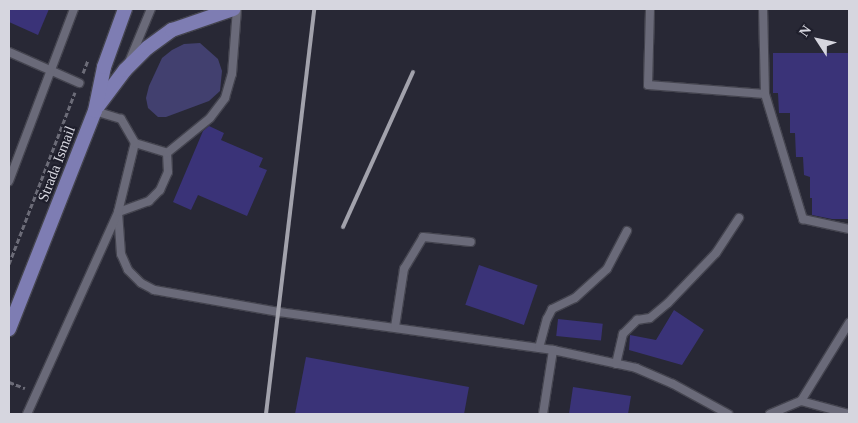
<!DOCTYPE html>
<html>
<head>
<meta charset="utf-8">
<style>
	body { margin:0 }
	#map { position:relative; width:858px; height:423px; overflow:hidden; background:#282835; font-family:Georgia,serif }
	div>[style] { position:absolute }
	.green>* { inset:0; background:#42406f }
	.building>* { inset:0; background:#3a3378; transform-origin:0 0 }
	.path>* { height:3px; margin-top:-1.5px; transform-origin:0; background:repeating-linear-gradient(90deg,#6c6c78 0 5px,transparent 0 7.5px) }
	.roads { filter:drop-shadow(1px 0 #44444f) drop-shadow(-1px 0 #44444f) drop-shadow(0 1px #44444f) drop-shadow(0 -1px #44444f) }
	.service>* { height:8px; margin:-4px; padding:0 4px; transform-origin:4px; border-radius:4px; background:#6a6a79 }
	.primary>* { height:14px; margin:-7px; padding:0 7px; transform-origin:7px; border-radius:7px; background:#7e7db3 }
	.rail>* { height:4px; margin:-2px; padding:0 2px; transform-origin:2px; border-radius:2px; background:#a2a2ac }
	span { translate:-50% -50%; white-space:nowrap; text-align:center; line-height:1.15; -webkit-text-stroke:4px #1e1e2b; paint-order:stroke }
	.street-label { font-size:15px; color:#d6d6df }
	.frame { position:absolute; inset:0; border:10px solid #d6d6df; pointer-events:none }
	.north { position:absolute; left:793px; top:15px; width:50px; height:50px; -webkit-text-stroke:4px #1e1e2b; paint-order:stroke; rotate:305deg; font-size:14px; font-weight:700; line-height:20px; text-align:center; color:#d6d6df }
	.north::after { content:''; display:block; margin:auto; width:18px; height:22px; background:#d6d6df; clip-path:polygon(50% 0,100% 100%,50% 72%,0 100%) }
</style>
</head>
<body>
<div id="map">
	<div class="green">
		<div style="clip-path:polygon(200px 43px,218px 59px,222px 71px,220px 91px,209px 101px,166px 117px,158px 117px,148px 108px,146px 98px,149px 86px,162px 58px,172px 50px,184px 44px)"></div>
	</div>
	<div class="building">
		<div style="clip-path:polygon(9px 9px,49px 9px,38px 35px,9px 22px)"></div>
		<div style="clip-path:polygon(773px 53px,848px 53px,849px 219px,832px 219px,812px 215px,812px 198px,810px 198px,810px 177px,804px 175px,803px 157px,796px 157px,795px 133px,790px 133px,790px 113px,779px 113px,778px 93px,773px 93px)"></div>
		<div style="clip-path:polygon(209px 126px,224px 133px,221px 140px,263px 158px,259px 167px,267px 170px,247px 216px,198px 195px,191px 210px,173px 202px,203px 131px)"></div>
		<div style="left:479px;top:265px;width:62px;height:42px;rotate:19deg"></div>
		<div style="clip-path:polygon(674px 310px,704px 330px,682px 365px,629px 350px,630px 335px,656px 340px)"></div>
		<div style="left:558px;top:319px;width:45px;height:17px;rotate:6deg"></div>
		<div style="clip-path:polygon(306px 357px,469px 387px,464px 414px,295px 414px)"></div>
		<div style="clip-path:polygon(573px 387px,631px 396px,628px 414px,569px 414px)"></div>
	</div>
	<div class="path">
		<div style="left:83px;top:73px;width:14px;rotate:-69deg"></div>
		<div style="left:9px;top:264px;width:184px;rotate:-69deg"></div>
		<div style="left:9px;top:382px;width:17px;rotate:21deg"></div>
	</div>
	<div class="roads">
		<div class="service">
			<div style="left:650px;top:9px;width:76px;rotate:91.5deg"></div>
			<div style="left:648px;top:85px;width:117px;rotate:4.4deg"></div>
			<div style="left:765px;top:94px;width:85px;rotate:-91.3deg"></div>
			<div style="left:9px;top:52px;width:77px;rotate:23.9deg"></div>
			<div style="left:129px;top:62px;width:57px;rotate:-67.5deg"></div>
			<div style="left:765px;top:94px;width:131px;rotate:73.1deg"></div>
			<div style="left:803px;top:219px;width:47px;rotate:12.3deg"></div>
			<div style="left:135px;top:143px;width:34px;rotate:17deg"></div>
			<div style="left:167px;top:153px;width:19px;rotate:87deg"></div>
			<div style="left:168px;top:172px;width:20px;rotate:114deg"></div>
			<div style="left:160px;top:190px;width:16px;rotate:135deg"></div>
			<div style="left:149px;top:201px;width:33px;rotate:160deg"></div>
			<div style="left:118px;top:212px;width:42px;rotate:85.9deg"></div>
			<div style="left:121px;top:254px;width:17px;rotate:66deg"></div>
			<div style="left:128px;top:270px;width:18px;rotate:45deg"></div>
			<div style="left:141px;top:283px;width:15px;rotate:28deg"></div>
			<div style="left:154px;top:290px;width:127px;rotate:10deg"></div>
			<div style="left:279px;top:312px;width:277px;rotate:7.9deg"></div>
			<div style="left:553px;top:350px;width:85px;rotate:12.2deg"></div>
			<div style="left:636px;top:368px;width:40px;rotate:23.4deg"></div>
			<div style="left:673px;top:384px;width:63px;rotate:28.6deg"></div>
			<div style="left:167px;top:153px;width:55px;rotate:-39.1deg"></div>
			<div style="left:210px;top:118px;width:25px;rotate:-53deg"></div>
			<div style="left:225px;top:98px;width:25px;rotate:-74deg"></div>
			<div style="left:232px;top:74px;width:65px;rotate:-85.6deg"></div>
			<div style="left:9px;top:181px;width:184px;rotate:-69.3deg"></div>
			<div style="left:395px;top:327px;width:59px;rotate:-81.2deg"></div>
			<div style="left:404px;top:269px;width:37px;rotate:-59deg"></div>
			<div style="left:423px;top:237px;width:48px;rotate:5.9deg"></div>
			<div style="left:539px;top:348px;width:30px;rotate:-75deg"></div>
			<div style="left:547px;top:319px;width:11px;rotate:-63deg"></div>
			<div style="left:552px;top:309px;width:25px;rotate:-26deg"></div>
			<div style="left:575px;top:298px;width:43px;rotate:-42.2deg"></div>
			<div style="left:607px;top:269px;width:43px;rotate:-62.2deg"></div>
			<div style="left:616px;top:364px;width:31px;rotate:-77deg"></div>
			<div style="left:623px;top:334px;width:20px;rotate:-45deg"></div>
			<div style="left:637px;top:320px;width:13px;rotate:-9deg"></div>
			<div style="left:650px;top:318px;width:23px;rotate:-40deg"></div>
			<div style="left:668px;top:303px;width:69px;rotate:-46.2deg"></div>
			<div style="left:716px;top:253px;width:42px;rotate:-56.7deg"></div>
			<div style="left:801px;top:401px;width:92px;rotate:-58.4deg"></div>
			<div style="left:27px;top:414px;width:222px;rotate:-65.7deg"></div>
			<div style="left:118px;top:212px;width:71px;rotate:-76.2deg"></div>
			<div style="left:135px;top:143px;width:28px;rotate:-120deg"></div>
			<div style="left:121px;top:119px;width:27px;rotate:-163deg"></div>
			<div style="left:543px;top:414px;width:65px;rotate:-81.1deg"></div>
			<div style="left:770px;top:414px;width:34px;rotate:-23deg"></div>
			<div style="left:801px;top:401px;width:50px;rotate:15.2deg"></div>
		</div>
		<div class="primary">
			<div style="left:98px;top:106px;width:45px;rotate:-53.1deg"></div>
			<div style="left:125px;top:70px;width:31px;rotate:-45deg"></div>
			<div style="left:147px;top:48px;width:31px;rotate:-36deg"></div>
			<div style="left:172px;top:30px;width:65px;rotate:-19deg"></div>
			<div style="left:9px;top:329px;width:234px;rotate:-68.5deg"></div>
			<div style="left:95px;top:111px;width:45px;rotate:-78.4deg"></div>
			<div style="left:104px;top:67px;width:62px;rotate:-70.1deg"></div>
		</div>
	</div>
	<div class="rail">
		<div style="left:343px;top:227px;width:170px;rotate:-65.7deg"></div>
		<div style="left:266px;top:414px;width:408px;rotate:-83.2deg"></div>
	</div>
	<div class="street-label">
		<span style="left:57px;top:164px;rotate:-69deg">Strada Ismail</span>
	</div>
	<div class="frame"></div>
	<div class="north">N</div>
</div>
</body>
</html>
